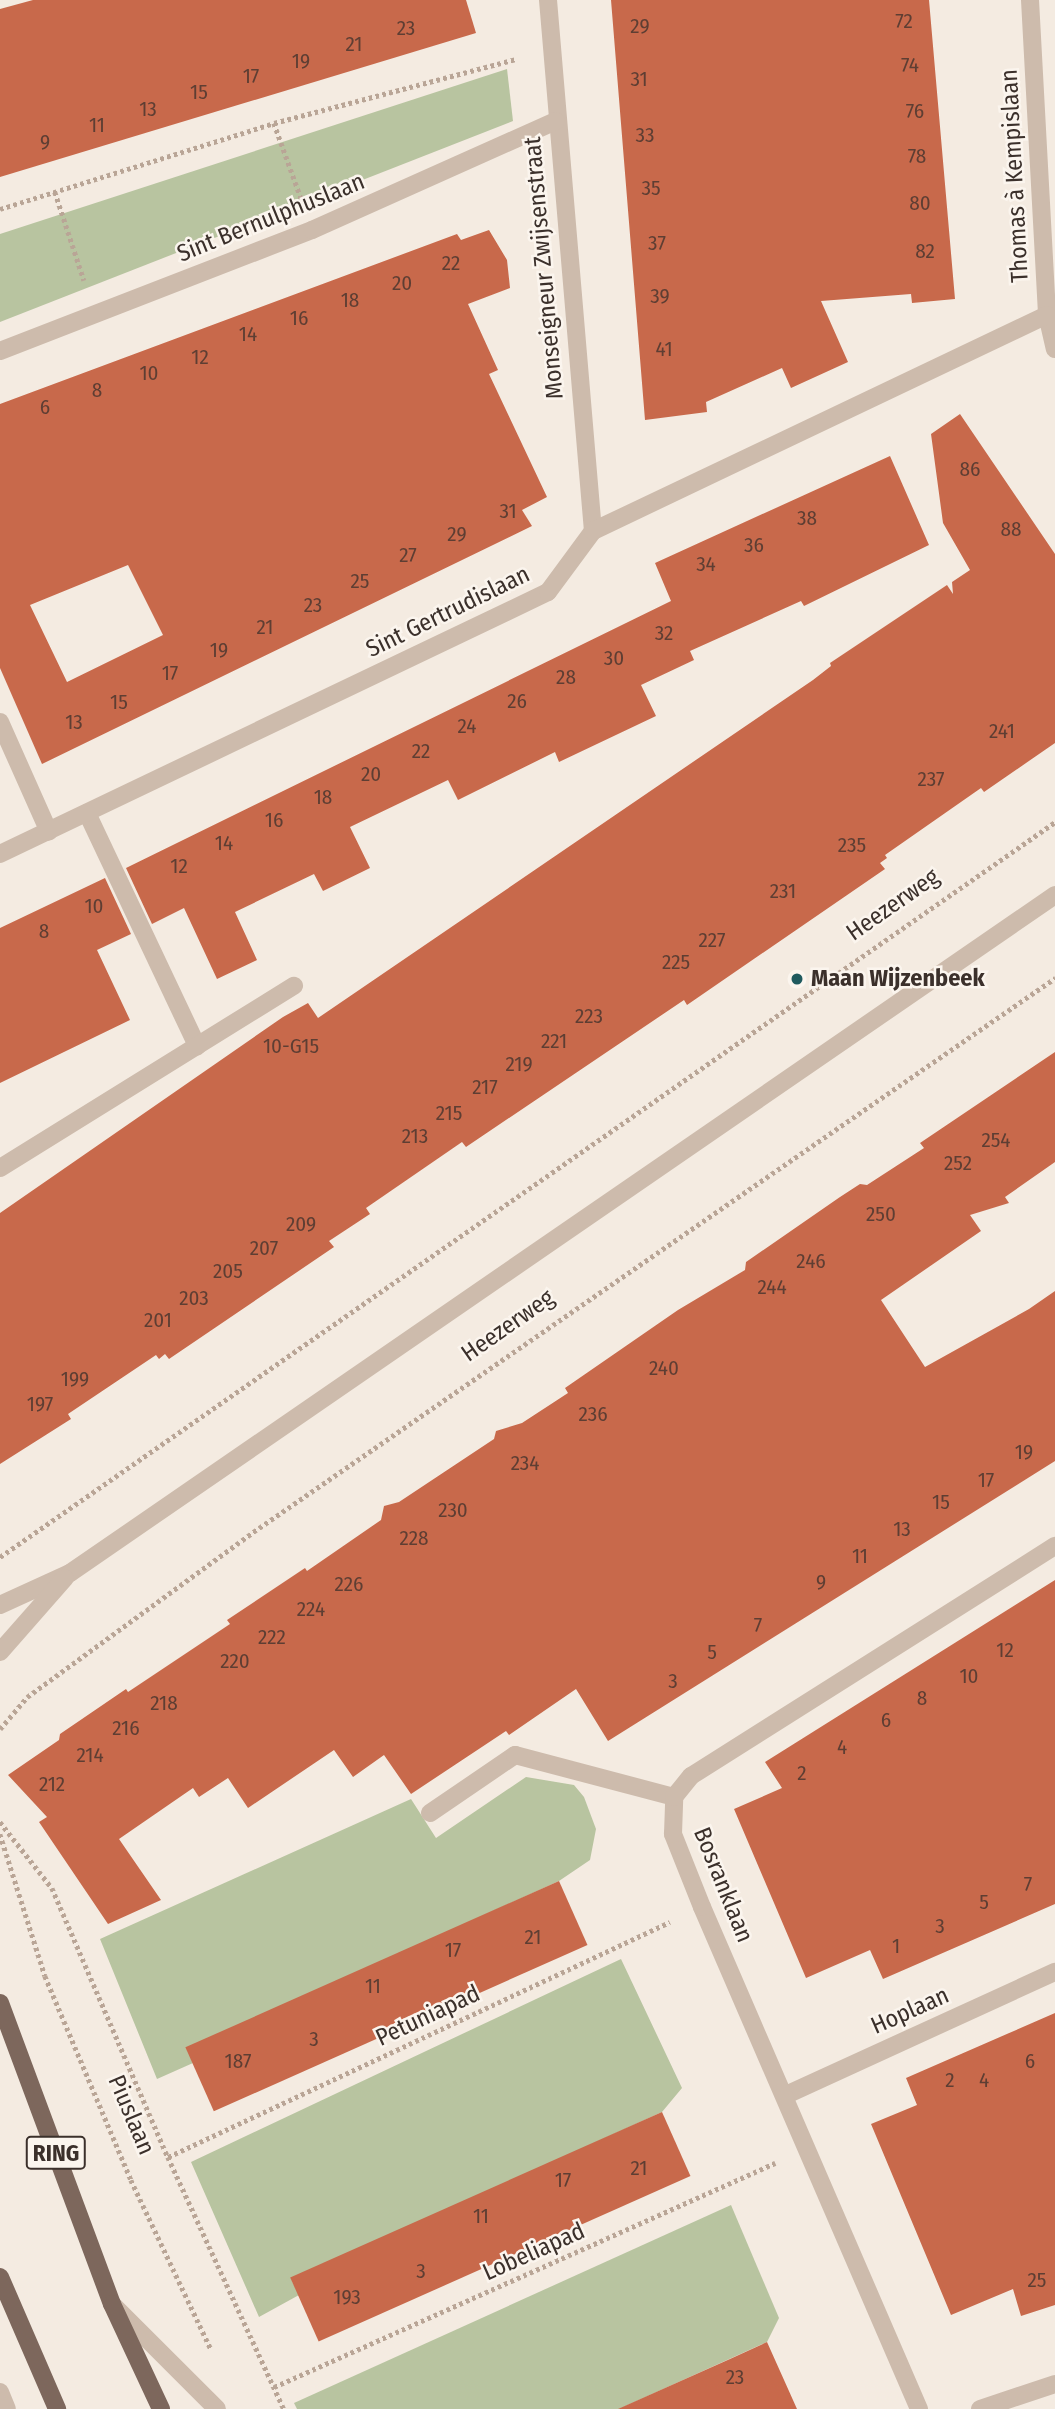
<!DOCTYPE html>
<html>
<head>
<meta charset="utf-8">
<style>
	body { margin:0 }
	#map { position:relative; width:1055px; height:2409px; overflow:hidden; background:#f4ebe1; font-family:"Fira Sans Condensed",sans-serif }
	div>[style] { position:absolute }
	.green>* { inset:0; background:#b8c4a0 }
	.building>* { inset:0; background:#c8694b; transform-origin:0 0 }
	.path>* { height:4.5px; margin-top:-2.25px; transform-origin:0; background:repeating-linear-gradient(90deg,#b9a596 0 3.5px,transparent 0 7px) }
	.service>* { height:18px; margin:-9px; padding:0 9px; transform-origin:9px; border-radius:9px; background:#cdbbac }
	.minor>* { height:18px; margin:-9px; padding:0 9px; transform-origin:9px; border-radius:9px; background:#cdbbac }
	.tertiary>* { height:18px; margin:-9px; padding:0 9px; transform-origin:9px; border-radius:9px; background:#cdbbac }
	.primary>* { height:18px; margin:-9px; padding:0 9px; transform-origin:9px; border-radius:9px; background:#7d675c }
	.dots>* { width:19px; height:19px; translate:-50% -50%; box-sizing:border-box; border:4px solid #fbf5ee; border-radius:50% }
	span { translate:-50% -50%; white-space:nowrap; text-align:center; line-height:1.15; -webkit-text-stroke:5px #fbf5ee; paint-order:stroke }
	.number-label { font-size:21px; color:#5e3e33 }
	.number-label span { -webkit-text-stroke-width:0 }
	.shield-label span { padding:2px 5px; background:#fbf5ee; border:2px solid; border-radius:5px; -webkit-text-stroke-width:0 }
	.shield-label { font-size:23px; color:#3b302b; font-weight:700 }
	.street-label { font-size:24px; color:#3b302b }
	.poi-label { font-size:24px; color:#3b302b; font-weight:700 }
	.left { translate:0 -50%; text-align:left }
</style>
</head>
<body>
<div id="map">
	<div class="green">
		<div style="clip-path:polygon(507px 69px,513px 121px,0 322px,0 234px)"></div>
		<div style="clip-path:polygon(526px 1777px,574px 1785px,584px 1797px,596px 1829px,590px 1860px,559px 1881px,188px 2050px,193px 2063px,157px 2079px,100px 1939px,411px 1799px,436px 1838px)"></div>
		<div style="clip-path:polygon(621px 1959px,682px 2088px,662px 2112px,292px 2281px,299px 2295px,259px 2317px,191px 2162px)"></div>
		<div style="clip-path:polygon(731px 2205px,779px 2318px,767px 2342px,619px 2409px,297px 2409px,294px 2403px)"></div>
	</div>
	<div class="building">
		<div style="clip-path:polygon(33px 0,466px 0,476px 33px,0 177px,0 9px)"></div>
		<div style="clip-path:polygon(611px 0,929px 0,955px 299px,912px 303px,911px 294px,821px 301px,848px 362px,791px 388px,782px 368px,706px 402px,707px 412px,645px 420px)"></div>
		<div style="clip-path:polygon(evenodd,489px 230px,507px 260px,510px 288px,468px 304px,498px 370px,489px 374px,547px 497px,522px 510px,532px 526px,42px 764px,0 668px,0 404px,457px 234px,461px 240px,489px 230px,128px 565px,163px 635px,67px 682px,30px 605px,128px 565px)"></div>
		<div style="clip-path:polygon(960px 414px,1055px 554px,1055px 743px,984px 792px,981px 788px,885px 855px,887px 858px,880px 863px,885px 869px,687px 1005px,684px 1000px,466px 1147px,462px 1142px,366px 1208px,370px 1214px,329px 1241px,334px 1247px,169px 1359px,165px 1354px,159px 1359px,156px 1355px,68px 1414px,71px 1419px,0 1464px,0 1213px,283px 1017px,308px 1003px,318px 1018px,813px 680px,831px 666px,830px 663px,947px 585px,953px 594px,952px 582px,970px 570px,943px 523px,931px 434px)"></div>
		<div style="clip-path:polygon(890px 456px,929px 545px,804px 606px,801px 601px,690px 651px,694px 660px,641px 685px,656px 716px,559px 762px,555px 752px,458px 800px,448px 780px,350px 827px,370px 868px,323px 891px,314px 874px,235px 912px,257px 960px,217px 979px,184px 908px,152px 924px,126px 868px,671px 601px,655px 563px)"></div>
		<div style="clip-path:polygon(105px 878px,131px 934px,97px 950px,130px 1020px,0 1083px,0 928px)"></div>
		<div style="clip-path:polygon(1055px 1052px,1055px 1162px,1005px 1197px,1009px 1203px,970px 1215px,981px 1231px,881px 1300px,925px 1367px,1029px 1309px,1055px 1291px,1055px 1461px,608px 1741px,576px 1689px,509px 1735px,506px 1731px,411px 1794px,384px 1755px,353px 1777px,334px 1750px,248px 1808px,228px 1778px,199px 1797px,193px 1788px,119px 1839px,161px 1900px,108px 1924px,39px 1822px,47px 1817px,8px 1775px,59px 1740px,60px 1734px,126px 1689px,128px 1692px,230px 1624px,227px 1620px,305px 1568px,307px 1571px,381px 1520px,384px 1506px,399px 1502px,494px 1439px,496px 1431px,522px 1423px,568px 1393px,565px 1388px,678px 1310px,745px 1270px,746px 1262px,840px 1197px,860px 1184px,867px 1185px,924px 1148px,920px 1143px)"></div>
		<div style="clip-path:polygon(1055px 1580px,1055px 1904px,883px 1979px,870px 1950px,806px 1978px,734px 1809px,782px 1788px,765px 1762px)"></div>
		<div style="left:559px;top:1881px;width:70px;height:409px;rotate:66deg"></div>
		<div style="clip-path:polygon(1055px 2013px,1055px 2305px,1021px 2316px,1013px 2289px,951px 2315px,871px 2124px,917px 2105px,906px 2078px)"></div>
		<div style="left:662px;top:2112px;width:70px;height:407px;rotate:66deg"></div>
		<div style="clip-path:polygon(767px 2342px,797px 2409px,618px 2409px,730px 2359px)"></div>
	</div>
	<div class="path">
		<div style="left:274px;top:123px;width:80px;rotate:70.2deg"></div>
		<div style="left:55px;top:192px;width:93px;rotate:71.8deg"></div>
		<div style="left:0;top:209px;width:287px;rotate:-17.4deg"></div>
		<div style="left:274px;top:123px;width:250px;rotate:-14.8deg"></div>
		<div style="left:0;top:1557px;width:1286px;rotate:-34.86deg"></div>
		<div style="left:0;top:1729px;width:42px;rotate:-49.8deg"></div>
		<div style="left:27px;top:1697px;width:287px;rotate:-36.1deg"></div>
		<div style="left:259px;top:1528px;width:968px;rotate:-34.64deg"></div>
		<div style="left:0;top:1822px;width:84px;rotate:51.8deg"></div>
		<div style="left:52px;top:1888px;width:293px;rotate:66.7deg"></div>
		<div style="left:168px;top:2157px;width:277px;rotate:65.3deg"></div>
		<div style="left:0;top:1834px;width:149px;rotate:72.4deg"></div>
		<div style="left:45px;top:1976px;width:221px;rotate:67.1deg"></div>
		<div style="left:131px;top:2180px;width:187px;rotate:64.7deg"></div>
		<div style="left:168px;top:2157px;width:554px;rotate:-25.09deg"></div>
		<div style="left:274px;top:2387px;width:549px;rotate:-24.09deg"></div>
	</div>
	<div class="service">
		<div style="left:87px;top:813px;width:258px;rotate:64.7deg"></div>
		<div style="left:0;top:1168px;width:346px;rotate:-31.8deg"></div>
		<div style="left:430px;top:1813px;width:103px;rotate:-34.3deg"></div>
		<div style="left:515px;top:1755px;width:164px;rotate:14.8deg"></div>
	</div>
	<div class="minor">
		<div style="left:548px;top:0;width:533px;rotate:85.16deg"></div>
		<div style="left:1030px;top:0;width:315px;rotate:86.9deg"></div>
		<div style="left:1047px;top:315px;width:35px;rotate:77deg"></div>
		<div style="left:0;top:351px;width:335px;rotate:-21.2deg"></div>
		<div style="left:312px;top:230px;width:267px;rotate:-24.1deg"></div>
		<div style="left:0;top:722px;width:120px;rotate:66deg"></div>
		<div style="left:0;top:854px;width:607px;rotate:-25.55deg"></div>
		<div style="left:548px;top:592px;width:76px;rotate:-53.6deg"></div>
		<div style="left:593px;top:531px;width:503px;rotate:-25.44deg"></div>
		<div style="left:786px;top:2095px;width:296px;rotate:-24.6deg"></div>
		<div style="left:113px;top:2305px;width:147px;rotate:45deg"></div>
		<div style="left:0;top:2392px;width:18px;rotate:68deg"></div>
		<div style="left:919px;top:2409px;width:547px;rotate:-113.38deg"></div>
		<div style="left:702px;top:1907px;width:79px;rotate:-111.7deg"></div>
		<div style="left:673px;top:1834px;width:37px;rotate:-88deg"></div>
		<div style="left:674px;top:1797px;width:27px;rotate:-51deg"></div>
		<div style="left:691px;top:1776px;width:431px;rotate:-32.3deg"></div>
		<div style="left:980px;top:2409px;width:79px;rotate:-18.4deg"></div>
	</div>
	<div class="tertiary">
		<div style="left:0;top:1605px;width:77px;rotate:-24.6deg"></div>
		<div style="left:70px;top:1573px;width:1196px;rotate:-34.54deg"></div>
		<div style="left:0;top:1652px;width:98px;rotate:-48.7deg"></div>
	</div>
	<div class="primary">
		<div style="left:0;top:2003px;width:321px;rotate:69.6deg"></div>
		<div style="left:112px;top:2304px;width:116px;rotate:65deg"></div>
		<div style="left:0;top:2277px;width:144px;rotate:66.6deg"></div>
	</div>
	<div class="dots">
		<div style="left:797px;top:979px;background:#1f5a5e"></div>
	</div>
	<div class="number-label">
		<span style="left:904px;top:21px">72</span>
		<span style="left:640px;top:26px">29</span>
		<span style="left:406px;top:28px">23</span>
		<span style="left:354px;top:44px">21</span>
		<span style="left:301px;top:61px">19</span>
		<span style="left:910px;top:65px">74</span>
		<span style="left:251px;top:76px">17</span>
		<span style="left:639px;top:79px">31</span>
		<span style="left:199px;top:92px">15</span>
		<span style="left:148px;top:109px">13</span>
		<span style="left:915px;top:111px">76</span>
		<span style="left:97px;top:125px">11</span>
		<span style="left:645px;top:135px">33</span>
		<span style="left:45px;top:142px">9</span>
		<span style="left:917px;top:156px">78</span>
		<span style="left:651px;top:188px">35</span>
		<span style="left:920px;top:203px">80</span>
		<span style="left:657px;top:243px">37</span>
		<span style="left:925px;top:251px">82</span>
		<span style="left:451px;top:263px">22</span>
		<span style="left:402px;top:283px">20</span>
		<span style="left:660px;top:296px">39</span>
		<span style="left:350px;top:300px">18</span>
		<span style="left:299px;top:318px">16</span>
		<span style="left:248px;top:334px">14</span>
		<span style="left:664px;top:349px">41</span>
		<span style="left:200px;top:357px">12</span>
		<span style="left:149px;top:373px">10</span>
		<span style="left:97px;top:390px">8</span>
		<span style="left:45px;top:407px">6</span>
		<span style="left:970px;top:469px">86</span>
		<span style="left:508px;top:511px">31</span>
		<span style="left:807px;top:518px">38</span>
		<span style="left:1011px;top:529px">88</span>
		<span style="left:457px;top:534px">29</span>
		<span style="left:754px;top:545px">36</span>
		<span style="left:408px;top:555px">27</span>
		<span style="left:706px;top:564px">34</span>
		<span style="left:360px;top:581px">25</span>
		<span style="left:313px;top:605px">23</span>
		<span style="left:265px;top:627px">21</span>
		<span style="left:664px;top:633px">32</span>
		<span style="left:219px;top:650px">19</span>
		<span style="left:614px;top:658px">30</span>
		<span style="left:170px;top:673px">17</span>
		<span style="left:566px;top:677px">28</span>
		<span style="left:517px;top:701px">26</span>
		<span style="left:119px;top:702px">15</span>
		<span style="left:74px;top:722px">13</span>
		<span style="left:467px;top:726px">24</span>
		<span style="left:1002px;top:731px">241</span>
		<span style="left:421px;top:751px">22</span>
		<span style="left:371px;top:774px">20</span>
		<span style="left:931px;top:779px">237</span>
		<span style="left:323px;top:797px">18</span>
		<span style="left:274px;top:820px">16</span>
		<span style="left:224px;top:843px">14</span>
		<span style="left:852px;top:845px">235</span>
		<span style="left:179px;top:866px">12</span>
		<span style="left:783px;top:891px">231</span>
		<span style="left:94px;top:906px">10</span>
		<span style="left:44px;top:931px">8</span>
		<span style="left:712px;top:940px">227</span>
		<span style="left:676px;top:962px">225</span>
		<span style="left:589px;top:1016px">223</span>
		<span style="left:554px;top:1041px">221</span>
		<span style="left:291px;top:1046px">10-G15</span>
		<span style="left:519px;top:1064px">219</span>
		<span style="left:485px;top:1087px">217</span>
		<span style="left:449px;top:1113px">215</span>
		<span style="left:415px;top:1136px">213</span>
		<span style="left:996px;top:1140px">254</span>
		<span style="left:958px;top:1163px">252</span>
		<span style="left:881px;top:1214px">250</span>
		<span style="left:301px;top:1224px">209</span>
		<span style="left:264px;top:1248px">207</span>
		<span style="left:811px;top:1261px">246</span>
		<span style="left:228px;top:1271px">205</span>
		<span style="left:772px;top:1287px">244</span>
		<span style="left:194px;top:1298px">203</span>
		<span style="left:158px;top:1320px">201</span>
		<span style="left:664px;top:1368px">240</span>
		<span style="left:75px;top:1379px">199</span>
		<span style="left:40px;top:1404px">197</span>
		<span style="left:593px;top:1414px">236</span>
		<span style="left:1024px;top:1452px">19</span>
		<span style="left:525px;top:1463px">234</span>
		<span style="left:986px;top:1480px">17</span>
		<span style="left:941px;top:1502px">15</span>
		<span style="left:453px;top:1510px">230</span>
		<span style="left:902px;top:1529px">13</span>
		<span style="left:414px;top:1538px">228</span>
		<span style="left:860px;top:1556px">11</span>
		<span style="left:821px;top:1582px">9</span>
		<span style="left:349px;top:1584px">226</span>
		<span style="left:311px;top:1609px">224</span>
		<span style="left:758px;top:1625px">7</span>
		<span style="left:272px;top:1637px">222</span>
		<span style="left:1005px;top:1650px">12</span>
		<span style="left:712px;top:1652px">5</span>
		<span style="left:235px;top:1661px">220</span>
		<span style="left:969px;top:1676px">10</span>
		<span style="left:673px;top:1681px">3</span>
		<span style="left:922px;top:1698px">8</span>
		<span style="left:164px;top:1703px">218</span>
		<span style="left:886px;top:1720px">6</span>
		<span style="left:126px;top:1728px">216</span>
		<span style="left:842px;top:1747px">4</span>
		<span style="left:90px;top:1755px">214</span>
		<span style="left:802px;top:1773px">2</span>
		<span style="left:52px;top:1784px">212</span>
		<span style="left:1028px;top:1884px">7</span>
		<span style="left:984px;top:1902px">5</span>
		<span style="left:940px;top:1926px">3</span>
		<span style="left:533px;top:1937px">21</span>
		<span style="left:896px;top:1946px">1</span>
		<span style="left:453px;top:1950px">17</span>
		<span style="left:373px;top:1986px">11</span>
		<span style="left:314px;top:2039px">3</span>
		<span style="left:238px;top:2061px">187</span>
		<span style="left:1030px;top:2061px">6</span>
		<span style="left:950px;top:2080px">2</span>
		<span style="left:984px;top:2080px">4</span>
		<span style="left:639px;top:2168px">21</span>
		<span style="left:563px;top:2180px">17</span>
		<span style="left:481px;top:2216px">11</span>
		<span style="left:421px;top:2271px">3</span>
		<span style="left:1037px;top:2280px">25</span>
		<span style="left:347px;top:2297px">193</span>
		<span style="left:735px;top:2377px">23</span>
	</div>
	<div class="shield-label">
		<span style="left:56px;top:2153px">RING</span>
	</div>
	<div class="street-label">
		<span style="left:1015px;top:176px;rotate:-93deg">Thomas à Kempislaan</span>
		<span style="left:271px;top:218px;rotate:-22deg">Sint Bernulphuslaan</span>
		<span style="left:544px;top:268px;rotate:-95deg">Monseigneur Zwijsenstraat</span>
		<span style="left:448px;top:612px;rotate:-26deg">Sint Gertrudislaan</span>
		<span style="left:893px;top:905px;rotate:-35deg">Heezerweg</span>
		<span style="left:508px;top:1326px;rotate:-35deg">Heezerweg</span>
		<span style="left:723px;top:1885px;rotate:68deg">Bosranklaan</span>
		<span style="left:910px;top:2011px;rotate:-24deg">Hoplaan</span>
		<span style="left:428px;top:2016px;rotate:-25deg">Petuniapad</span>
		<span style="left:131px;top:2115px;rotate:67deg">Piuslaan</span>
		<span style="left:534px;top:2252px;rotate:-24deg">Lobeliapad</span>
	</div>
	<div class="poi-label">
		<span class="left" style="left:811px;top:979px">Maan Wijzenbeek</span>
	</div>
</div>
</body>
</html>
